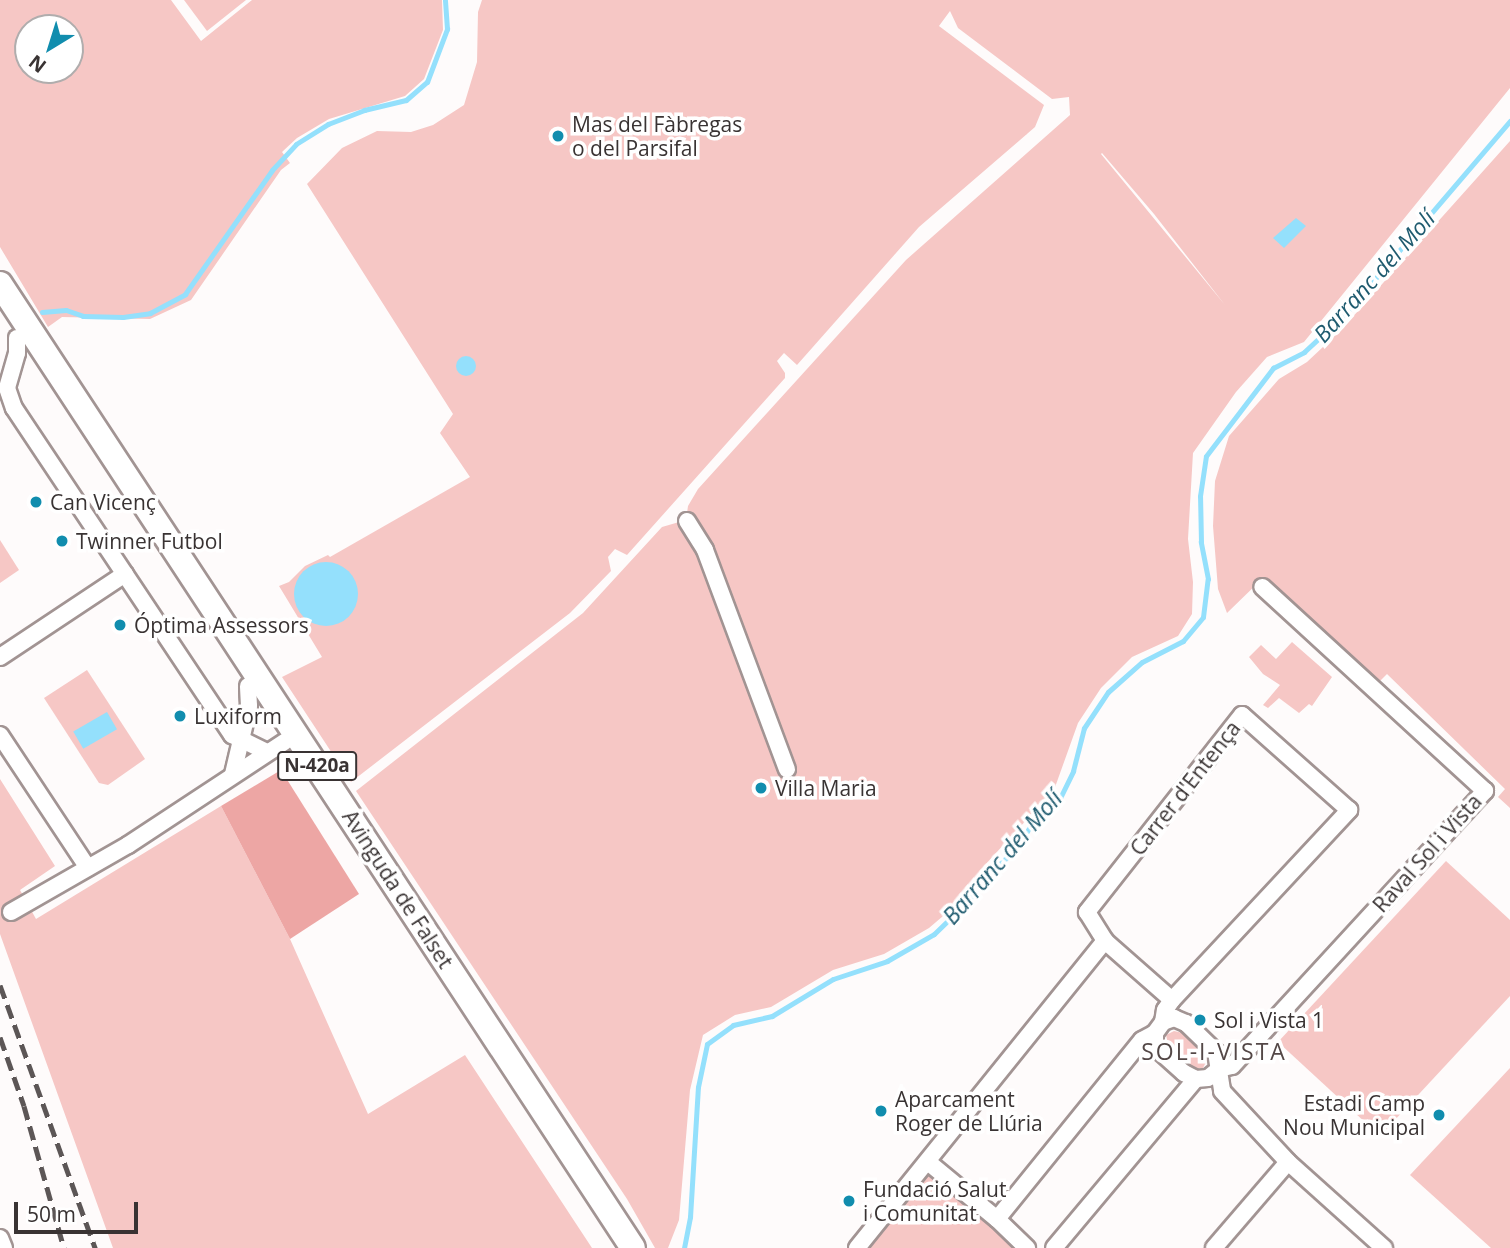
<!DOCTYPE html>
<html>
<head>
<meta charset="utf-8">
<style>
	body { margin:0 }
	#map { position:relative; width:1510px; height:1248px; overflow:hidden; background:#fefbfb; font-family:"Open Sans",sans-serif }
	div>[style] { position:absolute }
	.green>* { inset:0; background:#f6c7c5 }
	.forest>* { inset:0; background:#eda6a4 }
	.water>* { inset:0; background:#94e0fc; transform-origin:0 0 }
	.round { border-radius:50% }
	.stream>* { height:5px; margin:-2.5px; padding:0 2.5px; transform-origin:2.5px; border-radius:2.5px; background:#94e0fc }
	.roads { filter:drop-shadow(2px 0 #a29493) drop-shadow(-2px 0 #a29493) drop-shadow(0 2px #a29493) drop-shadow(0 -2px #a29493) }
	.street>* { height:16px; margin:-8px; padding:0 8px; transform-origin:8px; border-radius:8px; background:#fff }
	.primary>* { height:24px; margin:-12px; padding:0 12px; transform-origin:12px; border-radius:12px; background:#fff }
	.rail>* { height:5px; margin-top:-2.5px; transform-origin:0; background:repeating-linear-gradient(90deg,#5c5656 0 14px,transparent 0 21px) }
	.dots>* { width:19px; height:19px; translate:-50% -50%; box-sizing:border-box; border:4px solid #fff; border-radius:50% }
	span { translate:-50% -50%; white-space:nowrap; text-align:center; line-height:1.15; -webkit-text-stroke:7px #fff; paint-order:stroke }
	.shield-label span { padding:2px 5px; background:#fff; border:2px solid; border-radius:5px; -webkit-text-stroke-width:0 }
	.shield-label { font-size:19px; color:#393333; font-weight:700 }
	.poi-label { font-size:21px; color:#393333 }
	.left { translate:0 -50%; text-align:left }
	.right { translate:-100% -50%; text-align:right }
	.street-label { font-size:21px; color:#393333 }
	.water-label { font-size:23px; color:#1f5b6f; font-style:italic }
	.neighbourhood-label { font-size:23px; color:#544847; letter-spacing:2px }
	.north { position:absolute; left:14px; top:14px; width:70px; height:70px; box-sizing:border-box; background:#fff; border:2px solid #b0adad; border-radius:50%; rotate:218deg; font-size:19px; font-weight:700; line-height:28px; text-align:center; color:#393333 }
	.north::after { content:''; display:block; margin:auto; width:24px; height:32px; background:#118dae; clip-path:polygon(50% 0,100% 100%,50% 72%,0 100%) }
	.scale { position:absolute; left:14px; top:1202px; width:124px; height:32px; box-sizing:border-box; border:4px solid #393333; border-top:0; padding-left:9px; font-size:21px; line-height:24px; white-space:nowrap; color:#393333; -webkit-text-stroke:5px #fff; paint-order:stroke }
</style>
</head>
<body>
<div id="map">
	<div class="green">
		<div style="clip-path:polygon(evenodd,0 0,171px 0,201px 41px,252px 0,442px 0,443px 30px,424px 79px,405px 96px,329px 119px,297px 138px,282px 152px,290px 163px,281px 170px,191px 300px,150px 319px,62px 317px,48px 327px,0 247px,0 0,70px 28px,70px 70px,28px 70px,28px 28px,70px 28px)"></div>
		<div style="clip-path:polygon(184px 0,246px 0,207px 31px)"></div>
		<div style="clip-path:polygon(evenodd,482px 0,1510px 0,1510px 88px,1304px 342px,1267px 357px,1236px 392px,1193px 453px,1188px 539px,1193px 582px,1192px 614px,1178px 636px,1132px 657px,1101px 688px,1078px 723px,1054px 790px,984px 866px,956px 905px,929px 928px,884px 954px,833px 970px,771px 1007px,735px 1015px,703px 1035px,690px 1090px,679px 1220px,668px 1248px,655px 1248px,627px 1199px,356px 791px,583px 613px,662px 527px,686px 520px,688px 506px,698px 489px,906px 260px,1070px 115px,1069px 97px,1052px 99px,958px 28px,950px 11px,939px 26px,1044px 105px,1035px 127px,919px 227px,797px 365px,784px 353px,777px 361px,785px 373px,785px 378px,627px 555px,615px 549px,608px 557px,611px 571px,570px 613px,351px 782px,282px 677px,322px 657px,279px 586px,289px 582px,305px 566px,328px 555px,330px 557px,470px 477px,440px 433px,453px 414px,307px 184px,342px 148px,377px 131px,411px 132px,433px 125px,464px 105px,477px 62px,478px 12px,482px 0,1102px 153px,1154px 214px,1225px 305px,1101px 154px,1102px 153px)"></div>
		<div style="clip-path:polygon(1510px 141px,1510px 808px,1498px 797px,1505px 789px,1387px 674px,1379px 682px,1263px 578px,1227px 613px,1218px 589px,1213px 526px,1215px 481px,1229px 436px,1279px 379px,1307px 362px,1341px 330px)"></div>
		<div style="clip-path:polygon(0 540px,19px 570px,0 583px)"></div>
		<div style="clip-path:polygon(1292px 642px,1332px 677px,1312px 706px,1309px 704px,1299px 713px,1279px 698px,1268px 708px,1263px 705px,1280px 685px,1263px 674px,1249px 657px,1261px 645px,1276px 659px)"></div>
		<div style="clip-path:polygon(87px 670px,145px 759px,108px 785px,99px 783px,44px 698px)"></div>
		<div style="clip-path:polygon(0 779px,55px 866px,20px 890px,36px 919px,221px 806px,290px 939px,368px 1114px,465px 1055px,592px 1248px,113px 1248px,0 934px)"></div>
		<div style="clip-path:polygon(1446px 861px,1510px 920px,1510px 996px,1380px 1136px,1278px 1042px)"></div>
		<div style="clip-path:polygon(1174px 1031px,1183px 1033px,1205px 1053px,1207px 1060px,1203px 1068px,1192px 1068px,1169px 1048px,1166px 1035px)"></div>
		<div style="clip-path:polygon(1510px 1068px,1510px 1248px,1491px 1248px,1410px 1175px)"></div>
		<div style="clip-path:polygon(928px 1162px,1027px 1248px,857px 1248px)"></div>
	</div>
	<div class="forest">
		<div style="clip-path:polygon(281px 770px,359px 894px,290px 939px,221px 806px)"></div>
	</div>
	<div class="water">
		<div style="clip-path:polygon(1296px 218px,1306px 226px,1284px 248px,1273px 238px)"></div>
		<div class="round" style="left:456px;top:356px;width:20px;height:20px"></div>
		<div class="round" style="left:294px;top:562px;width:64px;height:64px"></div>
		<div style="left:107px;top:712px;width:20px;height:39px;rotate:60deg"></div>
	</div>
	<div class="stream">
		<div style="left:42px;top:312px;width:24px;rotate:-5deg"></div>
		<div style="left:66px;top:310px;width:18px;rotate:19deg"></div>
		<div style="left:83px;top:316px;width:40px;rotate:1.4deg"></div>
		<div style="left:123px;top:317px;width:27px;rotate:-8deg"></div>
		<div style="left:150px;top:313px;width:40px;rotate:-28deg"></div>
		<div style="left:185px;top:294px;width:151px;rotate:-54.9deg"></div>
		<div style="left:272px;top:170px;width:35px;rotate:-47deg"></div>
		<div style="left:296px;top:144px;width:38px;rotate:-32deg"></div>
		<div style="left:328px;top:124px;width:39px;rotate:-21deg"></div>
		<div style="left:364px;top:110px;width:43px;rotate:-13.4deg"></div>
		<div style="left:406px;top:100px;width:28px;rotate:-41deg"></div>
		<div style="left:427px;top:82px;width:57px;rotate:-69.3deg"></div>
		<div style="left:447px;top:29px;width:29px;rotate:-94deg"></div>
		<div style="left:684px;top:1248px;width:32px;rotate:-79deg"></div>
		<div style="left:690px;top:1217px;width:130px;rotate:-86.5deg"></div>
		<div style="left:698px;top:1087px;width:44px;rotate:-78.2deg"></div>
		<div style="left:707px;top:1044px;width:32px;rotate:-36deg"></div>
		<div style="left:733px;top:1025px;width:40px;rotate:-13deg"></div>
		<div style="left:772px;top:1016px;width:71px;rotate:-31.2deg"></div>
		<div style="left:833px;top:979px;width:57px;rotate:-18.4deg"></div>
		<div style="left:887px;top:961px;width:54px;rotate:-29.9deg"></div>
		<div style="left:934px;top:934px;width:47px;rotate:-44.1deg"></div>
		<div style="left:968px;top:901px;width:36px;rotate:-53deg"></div>
		<div style="left:990px;top:872px;width:35px;rotate:-41deg"></div>
		<div style="left:1016px;top:849px;width:38px;rotate:-58deg"></div>
		<div style="left:1036px;top:817px;width:31px;rotate:-38deg"></div>
		<div style="left:1060px;top:798px;width:30px;rotate:-64deg"></div>
		<div style="left:1073px;top:771px;width:44px;rotate:-75.7deg"></div>
		<div style="left:1084px;top:728px;width:43px;rotate:-56.3deg"></div>
		<div style="left:1108px;top:692px;width:45px;rotate:-41.4deg"></div>
		<div style="left:1142px;top:662px;width:46px;rotate:-27.1deg"></div>
		<div style="left:1183px;top:641px;width:31px;rotate:-50deg"></div>
		<div style="left:1203px;top:617px;width:38px;rotate:-83deg"></div>
		<div style="left:1208px;top:579px;width:38px;rotate:-101deg"></div>
		<div style="left:1201px;top:542px;width:46px;rotate:-91.2deg"></div>
		<div style="left:1200px;top:496px;width:40px;rotate:-81.5deg"></div>
		<div style="left:1206px;top:456px;width:111px;rotate:-52.7deg"></div>
		<div style="left:1273px;top:368px;width:35px;rotate:-27deg"></div>
		<div style="left:1304px;top:352px;width:56px;rotate:-42.8deg"></div>
		<div style="left:1345px;top:314px;width:254px;rotate:-49.5deg"></div>
	</div>
	<div class="roads">
		<div class="street">
			<div style="left:17px;top:338px;width:15px;rotate:90deg"></div>
			<div style="left:17px;top:353px;width:36px;rotate:106deg"></div>
			<div style="left:7px;top:388px;width:21px;rotate:71deg"></div>
			<div style="left:14px;top:408px;width:393px;rotate:56.3deg"></div>
			<div style="left:232px;top:735px;width:39px;rotate:26deg"></div>
			<div style="left:687px;top:521px;width:34px;rotate:58deg"></div>
			<div style="left:705px;top:550px;width:234px;rotate:69.5deg"></div>
			<div style="left:0;top:657px;width:150px;rotate:-33.6deg"></div>
			<div style="left:0;top:735px;width:159px;rotate:56.5deg"></div>
			<div style="left:233px;top:774px;width:70px;rotate:-76.8deg"></div>
			<div style="left:249px;top:706px;width:20px;rotate:-93deg"></div>
			<div style="left:11px;top:912px;width:135px;rotate:-29.8deg"></div>
			<div style="left:128px;top:845px;width:187px;rotate:-33.4deg"></div>
			<div style="left:1163px;top:1022px;width:12px;rotate:-20deg"></div>
			<div style="left:1174px;top:1018px;width:13px;rotate:23deg"></div>
			<div style="left:1186px;top:1023px;width:42px;rotate:44deg"></div>
			<div style="left:1216px;top:1052px;width:39px;rotate:81deg"></div>
			<div style="left:1222px;top:1091px;width:97px;rotate:47.1deg"></div>
			<div style="left:1288px;top:1162px;width:129px;rotate:41.9deg"></div>
			<div style="left:1155px;top:1033px;width:14px;rotate:90deg"></div>
			<div style="left:1155px;top:1047px;width:39px;rotate:42deg"></div>
			<div style="left:1184px;top:1073px;width:13px;rotate:27deg"></div>
			<div style="left:1196px;top:1079px;width:12px;rotate:-5deg"></div>
			<div style="left:1208px;top:1078px;width:14px;rotate:-39deg"></div>
			<div style="left:1219px;top:1069px;width:13px;rotate:-13deg"></div>
			<div style="left:1232px;top:1066px;width:374px;rotate:-47.4deg"></div>
			<div style="left:1485px;top:791px;width:302px;rotate:-137.5deg"></div>
			<div style="left:928px;top:1162px;width:89px;rotate:39.6deg"></div>
			<div style="left:997px;top:1219px;width:42px;rotate:44deg"></div>
			<div style="left:997px;top:1219px;width:230px;rotate:-51deg"></div>
			<div style="left:1142px;top:1040px;width:15px;rotate:-28deg"></div>
			<div style="left:1155px;top:1033px;width:14px;rotate:-54deg"></div>
			<div style="left:1163px;top:1022px;width:12px;rotate:-81deg"></div>
			<div style="left:1165px;top:1010px;width:12px;rotate:-55deg"></div>
			<div style="left:1172px;top:1000px;width:260px;rotate:-47deg"></div>
			<div style="left:1349px;top:810px;width:143px;rotate:-138.4deg"></div>
			<div style="left:1242px;top:715px;width:251px;rotate:128.2deg"></div>
			<div style="left:1087px;top:912px;width:34px;rotate:58deg"></div>
			<div style="left:1105px;top:941px;width:89px;rotate:41.4deg"></div>
			<div style="left:0;top:1238px;width:11px;rotate:68deg"></div>
			<div style="left:857px;top:1248px;width:395px;rotate:-51.1deg"></div>
			<div style="left:1054px;top:1248px;width:221px;rotate:-50deg"></div>
			<div style="left:1214px;top:1248px;width:113px;rotate:-49.3deg"></div>
		</div>
		<div class="primary">
			<div style="left:0;top:284px;width:1153px;rotate:56.71deg"></div>
		</div>
	</div>
	<div class="rail">
		<div style="left:0;top:985px;width:280px;rotate:70.1deg"></div>
		<div style="left:0;top:1037px;width:73px;rotate:70.8deg"></div>
		<div style="left:24px;top:1106px;width:148px;rotate:74.3deg"></div>
	</div>
	<div class="dots">
		<div style="left:558px;top:136px;background:#118dae"></div>
		<div style="left:36px;top:502px;background:#118dae"></div>
		<div style="left:62px;top:541px;background:#118dae"></div>
		<div style="left:120px;top:625px;background:#118dae"></div>
		<div style="left:180px;top:716px;background:#118dae"></div>
		<div style="left:761px;top:788px;background:#118dae"></div>
		<div style="left:1200px;top:1020px;background:#118dae"></div>
		<div style="left:881px;top:1111px;background:#118dae"></div>
		<div style="left:1439px;top:1115px;background:#118dae"></div>
		<div style="left:849px;top:1201px;background:#118dae"></div>
	</div>
	<div class="shield-label">
		<span style="left:317px;top:766px">N-420a</span>
	</div>
	<div class="poi-label">
		<span class="left" style="left:572px;top:136px">Mas del Fàbregas<br>o del Parsifal</span>
		<span class="left" style="left:50px;top:502px">Can Vicenç</span>
		<span class="left" style="left:76px;top:541px">Twinner Futbol</span>
		<span class="left" style="left:134px;top:625px">Óptima Assessors</span>
		<span class="left" style="left:194px;top:716px">Luxiform</span>
		<span class="left" style="left:775px;top:788px">Villa Maria</span>
		<span class="left" style="left:1214px;top:1020px">Sol i Vista 1</span>
		<span class="left" style="left:895px;top:1111px">Aparcament<br>Roger de Llúria</span>
		<span class="right" style="left:1425px;top:1115px">Estadi Camp<br>Nou Municipal</span>
		<span class="left" style="left:863px;top:1201px">Fundació Salut<br>i Comunitat</span>
	</div>
	<div class="street-label">
		<span style="left:1185px;top:788px;rotate:-52deg">Carrer d'Entença</span>
		<span style="left:1427px;top:853px;rotate:-48deg">Raval Sol i Vista</span>
		<span style="left:398px;top:889px;rotate:57deg">Avinguda de Falset</span>
	</div>
	<div class="water-label">
		<span style="left:1374px;top:276px;rotate:-48deg">Barranc del Molí</span>
		<span style="left:1002px;top:857px;rotate:-49deg">Barranc del Molí</span>
	</div>
	<div class="neighbourhood-label">
		<span style="left:1214px;top:1051px">SOL-I-VISTA</span>
	</div>
	<div class="north">N</div>
	<div class="scale">50 m</div>
</div>
</body>
</html>
